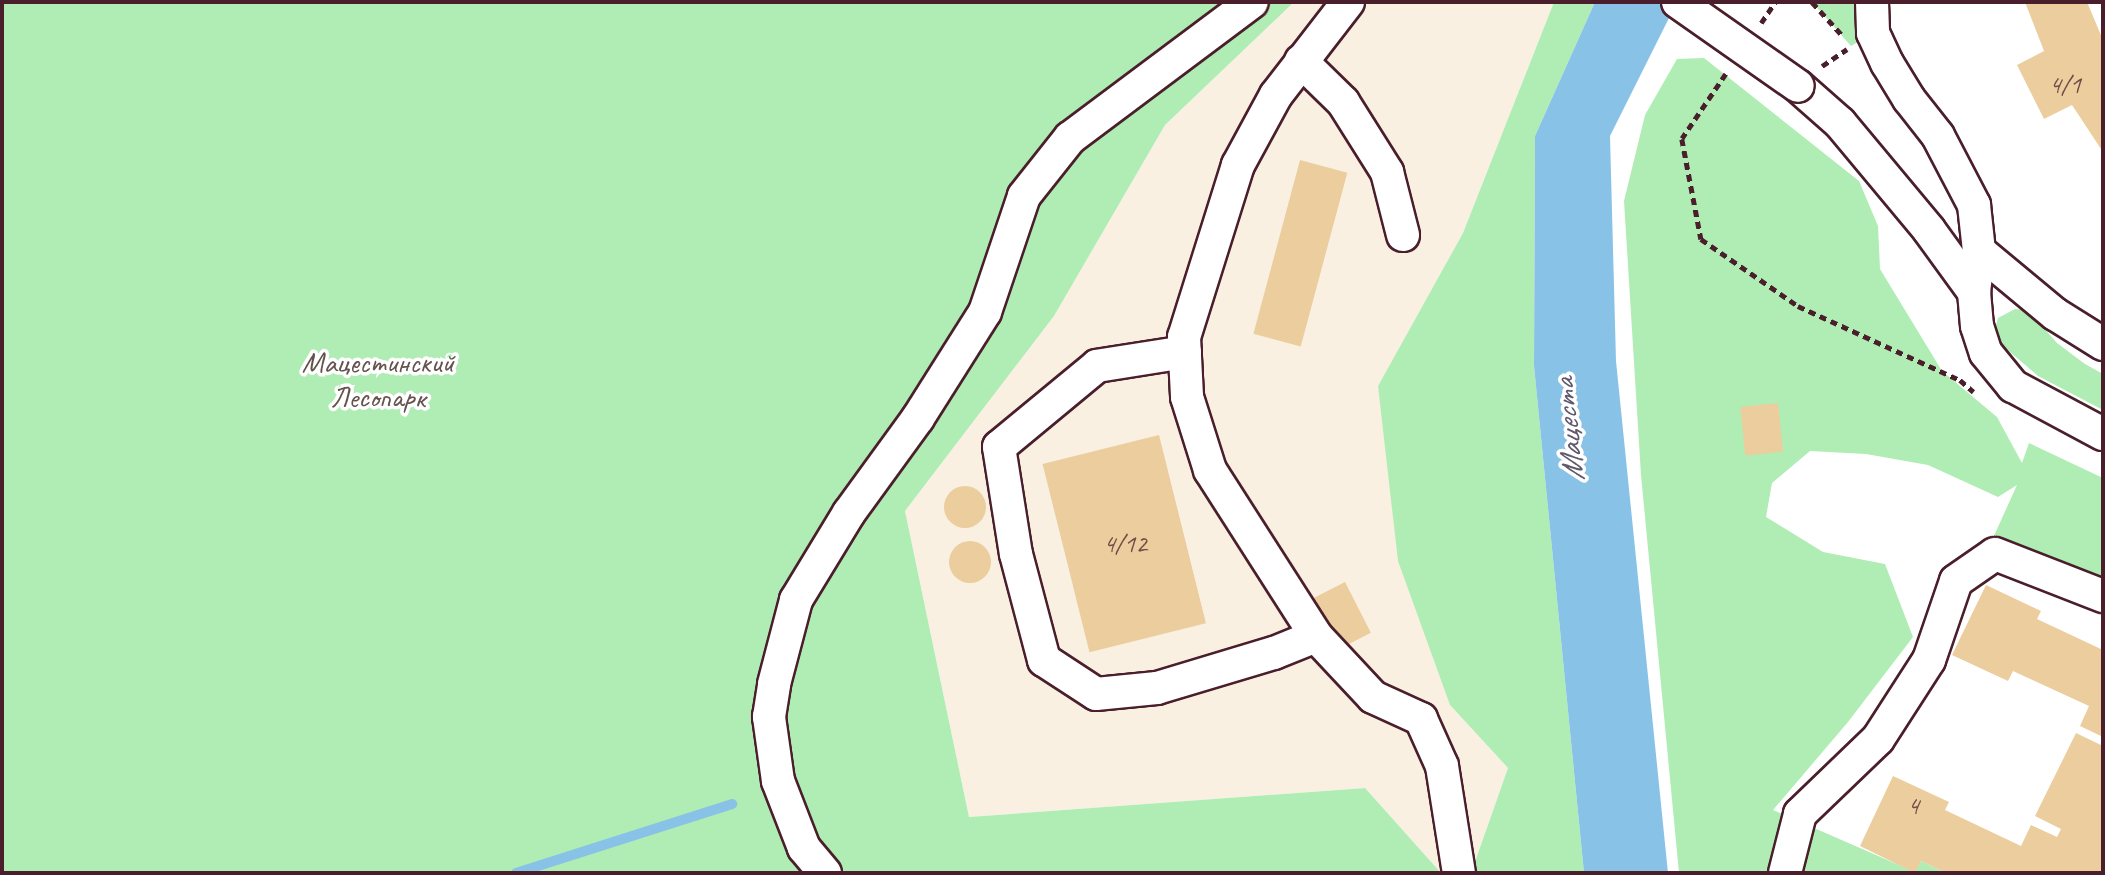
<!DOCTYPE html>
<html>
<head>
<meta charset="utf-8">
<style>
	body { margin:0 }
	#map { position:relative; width:2105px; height:875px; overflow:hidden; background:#fff; font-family:Caveat,sans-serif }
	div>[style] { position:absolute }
	.built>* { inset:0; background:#f9f0e2 }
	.green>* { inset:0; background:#b0edb4 }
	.water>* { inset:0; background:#88c2e7 }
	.stream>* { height:10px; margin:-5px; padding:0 5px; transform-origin:5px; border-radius:5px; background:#88c2e7 }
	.building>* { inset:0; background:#ebcd9e; transform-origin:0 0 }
	.round { border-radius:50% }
	.path>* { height:4.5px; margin-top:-2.25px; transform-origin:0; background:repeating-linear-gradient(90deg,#4a1f2b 0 7px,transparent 0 12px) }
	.roads { filter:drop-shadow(2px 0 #4a1f2b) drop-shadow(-2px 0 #4a1f2b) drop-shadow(0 2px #4a1f2b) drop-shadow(0 -2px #4a1f2b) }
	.minor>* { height:32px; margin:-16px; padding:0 16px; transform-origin:16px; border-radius:16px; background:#fff }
	.bridges { filter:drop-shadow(2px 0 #4a1f2b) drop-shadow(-2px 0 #4a1f2b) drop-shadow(0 2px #4a1f2b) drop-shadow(0 -2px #4a1f2b) }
	.minor-bridge>* { height:32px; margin:-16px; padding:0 16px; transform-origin:16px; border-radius:16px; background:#fff }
	span { translate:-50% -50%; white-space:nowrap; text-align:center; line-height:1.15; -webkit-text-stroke:7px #fff; paint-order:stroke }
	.number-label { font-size:26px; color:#724a48 }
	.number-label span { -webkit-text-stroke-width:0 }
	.park-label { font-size:30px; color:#64524d }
	.water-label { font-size:32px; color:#60586d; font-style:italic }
	.frame { position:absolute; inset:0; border:4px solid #4a1f2b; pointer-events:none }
</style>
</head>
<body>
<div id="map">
	<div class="built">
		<div style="clip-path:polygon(1294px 2px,1554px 2px,1463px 233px,1378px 386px,1450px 705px,1508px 768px,1471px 873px,1441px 873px,1364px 788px,969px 817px,905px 511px,1054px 316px,1165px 125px)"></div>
	</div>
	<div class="green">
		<div style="clip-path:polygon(2px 2px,1294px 2px,1165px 125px,1054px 316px,905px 511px,969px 817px,1365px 788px,1441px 873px,2px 873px)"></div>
		<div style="clip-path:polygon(1554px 2px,1595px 2px,1535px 136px,1534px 366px,1584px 873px,1471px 873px,1508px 768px,1450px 705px,1398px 561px,1378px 386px,1463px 233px)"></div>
		<div style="clip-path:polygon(1812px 2px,1872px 2px,1873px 33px,1851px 46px)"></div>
		<div style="clip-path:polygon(1704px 58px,1859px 181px,1878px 226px,1880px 269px,1942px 371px,1997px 417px,2022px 463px,2029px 443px,2103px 478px,2103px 589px,1993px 538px,2017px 485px,1998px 497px,1928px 465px,1866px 454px,1810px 451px,1772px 483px,1766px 517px,1823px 552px,1885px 564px,1913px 637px,1848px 722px,1773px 810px,1915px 872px,1921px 861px,1946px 873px,1679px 873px,1641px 475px,1624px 201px,1645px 115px,1677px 59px)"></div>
		<div style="clip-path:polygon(2015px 309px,2028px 310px,2057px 343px,2085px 364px,2103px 374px,2103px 410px,2038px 376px,1996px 340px,1994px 333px,1998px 318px)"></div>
	</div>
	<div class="water">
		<div style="clip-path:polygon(1595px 2px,1677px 2px,1610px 136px,1616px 361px,1668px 873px,1584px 873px,1534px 366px,1535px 136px)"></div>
	</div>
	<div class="stream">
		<div style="left:516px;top:873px;width:227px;rotate:-17.7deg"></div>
	</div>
	<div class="building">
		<div style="clip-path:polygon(2025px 2px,2087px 2px,2103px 40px,2103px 152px,2072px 105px,2044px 119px,2017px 65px,2044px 51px)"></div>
		<div style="left:1300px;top:160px;width:49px;height:180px;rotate:15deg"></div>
		<div style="left:1778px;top:403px;width:49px;height:38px;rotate:84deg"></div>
		<div style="left:1159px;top:435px;width:194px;height:120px;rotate:76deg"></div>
		<div class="round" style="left:944px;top:486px;width:42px;height:42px"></div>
		<div class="round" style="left:949px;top:541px;width:42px;height:42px"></div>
		<div style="left:1345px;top:582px;width:57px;height:35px;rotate:63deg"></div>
		<div style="clip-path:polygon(1986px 585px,2041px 611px,2037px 619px,2103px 650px,2103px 737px,2080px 726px,2089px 706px,2013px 671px,2008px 681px,1952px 655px)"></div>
		<div style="clip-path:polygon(2076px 733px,2103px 746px,2103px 873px,1946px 873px,1921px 861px,1915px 873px,1860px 846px,1893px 776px,1949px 802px,1945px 810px,2021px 846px,2031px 825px,2057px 837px,2061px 829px,2035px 816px)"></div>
	</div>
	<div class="path">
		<div style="left:1812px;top:2px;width:45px;rotate:47.7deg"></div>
		<div style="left:1761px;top:23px;width:25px;rotate:-56deg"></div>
		<div style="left:1822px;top:66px;width:30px;rotate:-34deg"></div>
		<div style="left:1726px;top:74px;width:78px;rotate:124.1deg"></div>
		<div style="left:1682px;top:139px;width:102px;rotate:79.2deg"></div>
		<div style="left:1701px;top:239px;width:118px;rotate:34.6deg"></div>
		<div style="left:1798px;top:306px;width:178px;rotate:24.6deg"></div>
		<div style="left:1960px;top:380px;width:18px;rotate:41deg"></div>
	</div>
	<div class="roads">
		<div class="minor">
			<div style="left:1348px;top:2px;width:118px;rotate:127.7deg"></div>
			<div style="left:1276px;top:95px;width:80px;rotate:118.5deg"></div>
			<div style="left:1238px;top:165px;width:180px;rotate:107.4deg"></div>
			<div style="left:1184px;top:337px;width:60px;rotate:87.1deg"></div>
			<div style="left:1187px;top:397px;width:77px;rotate:72.5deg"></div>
			<div style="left:1210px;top:470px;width:197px;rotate:57.4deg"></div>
			<div style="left:1316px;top:636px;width:83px;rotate:46.9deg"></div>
			<div style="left:1373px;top:697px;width:53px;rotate:24.6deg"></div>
			<div style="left:1421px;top:719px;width:51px;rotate:65.9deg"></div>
			<div style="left:1442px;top:766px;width:108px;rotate:81deg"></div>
			<div style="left:1872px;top:2px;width:31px;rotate:88deg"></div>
			<div style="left:1873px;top:33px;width:33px;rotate:65deg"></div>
			<div style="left:1887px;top:63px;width:42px;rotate:58.6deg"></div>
			<div style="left:1909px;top:99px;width:47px;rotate:51.9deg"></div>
			<div style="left:1938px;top:136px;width:78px;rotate:62.4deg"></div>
			<div style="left:1974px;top:205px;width:46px;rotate:83.8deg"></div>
			<div style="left:1979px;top:251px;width:41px;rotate:97deg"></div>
			<div style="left:1974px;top:292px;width:34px;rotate:85deg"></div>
			<div style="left:1977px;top:326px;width:28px;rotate:72deg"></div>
			<div style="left:1986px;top:353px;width:43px;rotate:50.7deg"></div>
			<div style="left:2013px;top:386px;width:102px;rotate:28.1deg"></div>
			<div style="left:1301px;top:61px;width:59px;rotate:44.3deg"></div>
			<div style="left:1343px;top:102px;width:83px;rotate:57.8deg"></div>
			<div style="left:1387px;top:172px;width:65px;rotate:75.7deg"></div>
			<div style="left:1798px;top:86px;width:56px;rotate:41.4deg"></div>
			<div style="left:1840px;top:123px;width:139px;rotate:50.2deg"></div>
			<div style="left:1929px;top:230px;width:77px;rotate:54deg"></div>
			<div style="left:1979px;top:251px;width:99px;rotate:39.7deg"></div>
			<div style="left:2055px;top:314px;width:57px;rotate:32deg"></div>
			<div style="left:1185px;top:352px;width:89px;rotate:171deg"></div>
			<div style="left:1097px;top:366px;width:127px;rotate:140.4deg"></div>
			<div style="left:999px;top:447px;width:108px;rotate:81deg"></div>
			<div style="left:1016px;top:554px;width:110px;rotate:75.2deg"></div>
			<div style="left:1044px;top:660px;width:62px;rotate:33.2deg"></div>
			<div style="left:1096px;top:694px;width:61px;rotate:-5.6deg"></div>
			<div style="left:1157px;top:688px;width:122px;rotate:-16.7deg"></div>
			<div style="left:1274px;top:653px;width:45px;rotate:-22deg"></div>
			<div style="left:825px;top:873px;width:33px;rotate:-130deg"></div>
			<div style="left:804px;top:848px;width:72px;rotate:-111.2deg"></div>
			<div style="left:778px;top:781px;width:65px;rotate:-98deg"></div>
			<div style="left:769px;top:717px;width:33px;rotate:-81deg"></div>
			<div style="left:774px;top:684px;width:87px;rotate:-75.3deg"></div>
			<div style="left:796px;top:600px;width:102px;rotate:-58.7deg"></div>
			<div style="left:849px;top:513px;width:117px;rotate:-54deg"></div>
			<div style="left:918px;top:418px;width:125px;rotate:-57.7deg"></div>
			<div style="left:985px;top:312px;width:122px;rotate:-71.4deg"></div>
			<div style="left:1024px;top:196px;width:74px;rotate:-51.6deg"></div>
			<div style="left:1070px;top:138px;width:227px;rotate:-36.8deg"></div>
			<div style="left:1785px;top:873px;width:61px;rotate:-75.7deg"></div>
			<div style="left:1800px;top:814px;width:108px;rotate:-43.9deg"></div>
			<div style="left:1878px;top:739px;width:94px;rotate:-57.2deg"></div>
			<div style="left:1929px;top:660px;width:83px;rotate:-71.1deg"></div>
			<div style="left:1956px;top:581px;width:47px;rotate:-34.7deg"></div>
			<div style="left:1995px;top:554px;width:116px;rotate:21.3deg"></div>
		</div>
	</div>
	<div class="bridges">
		<div class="minor-bridge">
			<div style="left:1678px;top:2px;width:146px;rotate:35deg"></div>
		</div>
	</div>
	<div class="number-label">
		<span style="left:2065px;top:85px">4/1</span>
		<span style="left:1125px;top:544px">4/12</span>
		<span style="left:1913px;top:806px">4</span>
	</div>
	<div class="park-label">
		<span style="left:378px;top:379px">Мацестинский<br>Лесопарк</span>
	</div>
	<div class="water-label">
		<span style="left:1569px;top:430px;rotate:-96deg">Мацеста</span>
	</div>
	<div class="frame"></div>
</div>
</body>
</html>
